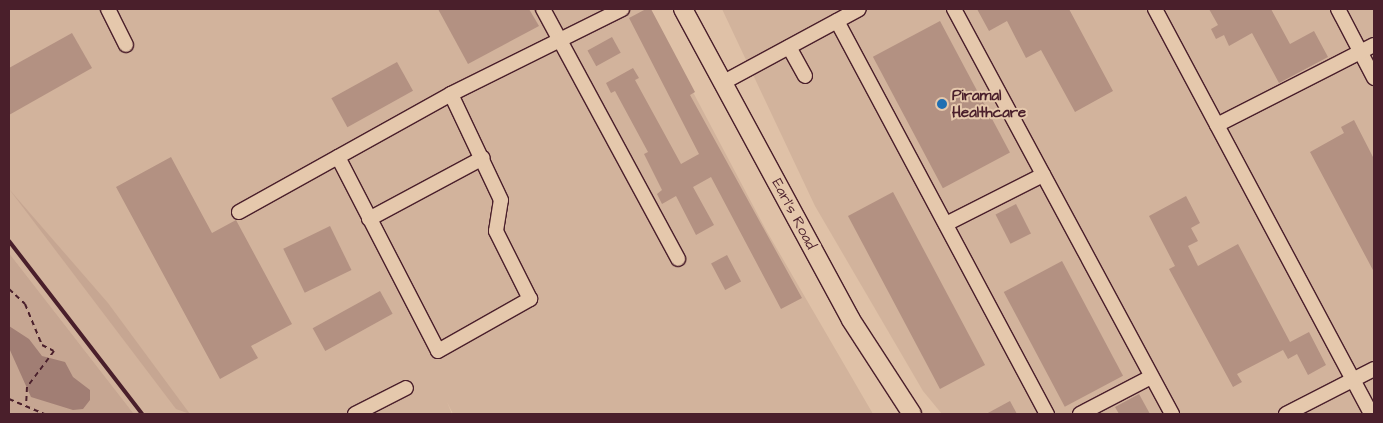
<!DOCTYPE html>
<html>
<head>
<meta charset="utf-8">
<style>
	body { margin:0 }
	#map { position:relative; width:1383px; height:423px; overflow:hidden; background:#dfc1a7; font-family:"Architects Daughter",sans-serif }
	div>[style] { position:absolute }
	.built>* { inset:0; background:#d2b39c }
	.green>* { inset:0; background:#c6a692 }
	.water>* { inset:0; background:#a17e74 }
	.building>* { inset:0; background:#b39182; transform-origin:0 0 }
	.path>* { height:2px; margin-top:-1px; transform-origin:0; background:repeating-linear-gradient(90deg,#4a1f2b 0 5px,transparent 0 9px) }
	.roads { filter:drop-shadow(1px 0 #4a1f2b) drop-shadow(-1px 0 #4a1f2b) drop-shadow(0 1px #4a1f2b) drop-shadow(0 -1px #4a1f2b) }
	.minor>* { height:14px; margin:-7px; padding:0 7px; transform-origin:7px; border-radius:7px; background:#e5c8ac }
	.major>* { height:18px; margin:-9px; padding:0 9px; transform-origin:9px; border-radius:9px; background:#e5c8ac }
	.rail>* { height:4px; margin:-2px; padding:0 2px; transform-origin:2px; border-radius:2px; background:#4a1f2b }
	.dots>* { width:14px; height:14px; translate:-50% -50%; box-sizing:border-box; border:2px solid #e5c8ac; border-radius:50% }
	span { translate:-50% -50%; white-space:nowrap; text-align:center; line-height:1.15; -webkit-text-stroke:4px #e5c8ac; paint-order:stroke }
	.poi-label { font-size:15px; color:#4a1f2b; font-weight:700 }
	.left { translate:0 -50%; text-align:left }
	.street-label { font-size:15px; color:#4a1f2b }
	.frame { position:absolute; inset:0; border:10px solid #4a1f2b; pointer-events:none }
</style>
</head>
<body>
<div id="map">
	<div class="built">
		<div style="clip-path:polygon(9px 9px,649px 9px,766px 230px,873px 414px,453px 414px,447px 402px,452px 414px,134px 414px,9px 253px)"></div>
		<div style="clip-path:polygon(722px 9px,1374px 9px,1374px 414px,942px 414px,923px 391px,815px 206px)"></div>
	</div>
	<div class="green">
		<div style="clip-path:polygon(9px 189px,108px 303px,190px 414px,176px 409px)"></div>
		<div style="clip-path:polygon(9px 253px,134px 414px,9px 414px)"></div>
	</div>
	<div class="water">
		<div style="clip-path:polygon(9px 326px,29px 339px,42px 356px,65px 362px,73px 377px,90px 390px,90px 400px,83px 409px,73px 410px,31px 397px,9px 348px)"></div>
	</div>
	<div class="building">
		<div style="clip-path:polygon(438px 9px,529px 9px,539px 26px,468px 64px)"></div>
		<div style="clip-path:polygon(646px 9px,651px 9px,695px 92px,690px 95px,802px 298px,781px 309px,711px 177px,693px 187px,714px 225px,696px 235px,676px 196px,662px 204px,657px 194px,662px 190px,644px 154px,648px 152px,615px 91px,611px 93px,606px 83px,633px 68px,639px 78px,635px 80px,681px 164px,699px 154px,629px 18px)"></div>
		<div style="clip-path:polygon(977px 9px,1069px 9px,1113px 91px,1075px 112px,1041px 50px,1026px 58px,1007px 21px,989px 31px)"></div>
		<div style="clip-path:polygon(1209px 9px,1271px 9px,1290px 44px,1314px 31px,1328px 57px,1279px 83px,1252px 33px,1229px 46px,1224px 35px,1216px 39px,1211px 29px,1218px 25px)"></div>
		<div style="left:940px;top:21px;width:149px;height:76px;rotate:62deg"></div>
		<div style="clip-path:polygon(72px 33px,92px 68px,9px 115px,9px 68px)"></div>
		<div style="left:612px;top:37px;width:18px;height:28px;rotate:61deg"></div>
		<div style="left:397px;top:62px;width:33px;height:75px;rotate:61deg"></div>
		<div style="clip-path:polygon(1354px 120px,1374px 159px,1374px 272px,1310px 152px,1344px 133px,1341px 127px)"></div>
		<div style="clip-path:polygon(171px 157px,212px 233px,236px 220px,292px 324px,251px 346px,258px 358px,220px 379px,116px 187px)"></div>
		<div style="left:893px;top:192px;width:196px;height:51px;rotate:62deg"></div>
		<div style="clip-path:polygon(1186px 196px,1200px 223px,1191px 228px,1198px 241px,1188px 246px,1198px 266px,1238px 244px,1290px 342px,1309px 332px,1326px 365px,1308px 375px,1297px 354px,1288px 359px,1283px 350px,1237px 374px,1242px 382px,1233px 387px,1169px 269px,1175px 266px,1149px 216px)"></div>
		<div style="left:1016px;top:204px;width:33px;height:23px;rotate:63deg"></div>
		<div style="left:330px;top:226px;width:49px;height:52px;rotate:64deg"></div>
		<div style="left:727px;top:255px;width:30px;height:18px;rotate:62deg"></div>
		<div style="left:1062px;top:261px;width:130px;height:66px;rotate:62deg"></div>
		<div style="left:380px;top:291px;width:26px;height:77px;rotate:61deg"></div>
		<div style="clip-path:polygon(1139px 394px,1150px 414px,1119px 414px,1115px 407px)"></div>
		<div style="clip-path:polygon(1010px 401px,1017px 414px,986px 414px)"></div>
	</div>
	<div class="path">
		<div style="left:9px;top:289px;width:22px;rotate:43deg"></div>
		<div style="left:25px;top:304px;width:44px;rotate:67.5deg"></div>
		<div style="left:42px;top:345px;width:13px;rotate:27deg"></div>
		<div style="left:54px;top:351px;width:45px;rotate:126.9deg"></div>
		<div style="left:27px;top:387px;width:17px;rotate:93deg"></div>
		<div style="left:9px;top:399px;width:39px;rotate:23deg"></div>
	</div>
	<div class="roads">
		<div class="minor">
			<div style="left:108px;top:9px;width:40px;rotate:63.4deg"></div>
			<div style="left:543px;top:9px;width:284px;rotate:61.6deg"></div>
			<div style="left:954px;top:9px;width:460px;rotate:61.7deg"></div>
			<div style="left:1155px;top:9px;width:459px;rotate:61.9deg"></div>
			<div style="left:1338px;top:9px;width:78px;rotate:62.4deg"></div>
			<div style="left:837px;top:21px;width:446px;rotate:61.9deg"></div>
			<div style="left:789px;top:47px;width:33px;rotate:61deg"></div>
			<div style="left:724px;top:82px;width:153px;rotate:-28.4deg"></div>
			<div style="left:1217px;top:125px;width:176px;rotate:-27deg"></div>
			<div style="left:338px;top:157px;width:218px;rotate:62.7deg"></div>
			<div style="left:438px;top:351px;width:106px;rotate:-29.5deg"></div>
			<div style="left:530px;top:299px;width:76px;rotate:-116.6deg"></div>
			<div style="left:496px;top:231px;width:31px;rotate:-81deg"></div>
			<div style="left:501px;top:200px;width:117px;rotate:-115.3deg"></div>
			<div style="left:239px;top:212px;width:243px;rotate:-29.1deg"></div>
			<div style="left:451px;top:94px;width:191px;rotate:-26.4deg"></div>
			<div style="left:369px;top:219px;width:129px;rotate:-28.2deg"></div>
			<div style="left:946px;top:224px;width:109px;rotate:-26.8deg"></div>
			<div style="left:355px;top:414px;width:57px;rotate:-27deg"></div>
			<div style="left:1080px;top:414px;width:80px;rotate:-27.5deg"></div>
			<div style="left:1286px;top:414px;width:99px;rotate:-27.1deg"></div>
		</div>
		<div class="major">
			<div style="left:683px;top:9px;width:353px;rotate:61.6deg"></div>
			<div style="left:851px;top:320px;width:112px;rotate:57deg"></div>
		</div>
	</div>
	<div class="rail">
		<div style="left:9px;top:241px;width:218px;rotate:52.4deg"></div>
	</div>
	<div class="dots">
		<div style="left:942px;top:104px;background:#1f6fb2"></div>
	</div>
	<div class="poi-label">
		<span class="left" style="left:952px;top:104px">Piramal<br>Healthcare</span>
	</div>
	<div class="street-label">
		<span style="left:794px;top:214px;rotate:62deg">Earl's Road</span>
	</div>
	<div class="frame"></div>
</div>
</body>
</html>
